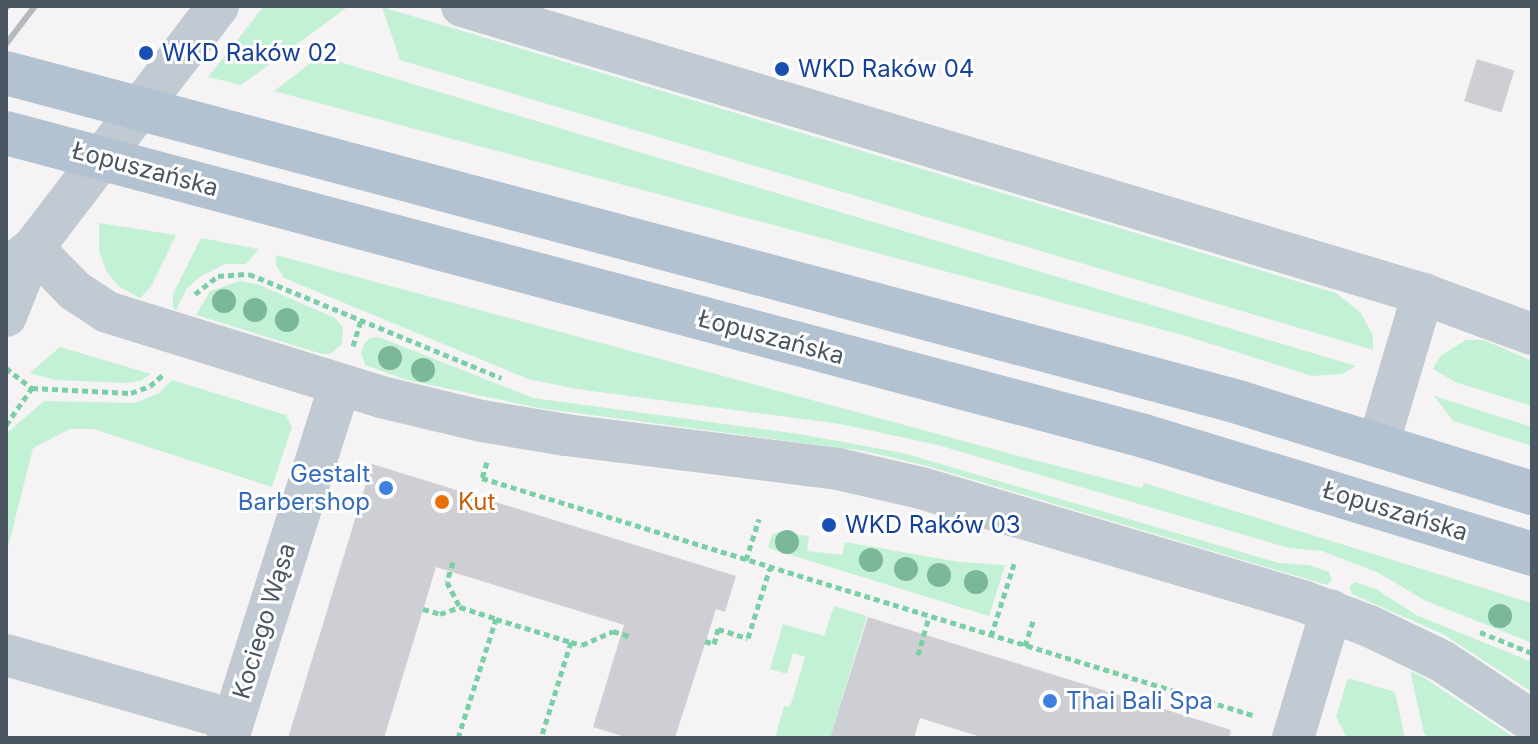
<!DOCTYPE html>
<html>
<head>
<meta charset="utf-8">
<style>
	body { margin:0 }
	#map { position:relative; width:1538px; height:744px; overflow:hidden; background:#f5f3f3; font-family:Inter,sans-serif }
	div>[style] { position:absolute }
	.green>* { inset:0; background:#c3f1d5 }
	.building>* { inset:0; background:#cdcfd5; transform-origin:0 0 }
	.path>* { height:5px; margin-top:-2.5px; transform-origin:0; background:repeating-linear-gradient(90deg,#7ad0a6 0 6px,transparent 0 10px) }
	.minor>* { height:42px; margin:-21px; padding:0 21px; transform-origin:21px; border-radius:21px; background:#c1cad2 }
	.major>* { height:44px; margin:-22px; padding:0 22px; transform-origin:22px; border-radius:22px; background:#b3c2d1 }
	.rail>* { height:6px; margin:-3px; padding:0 3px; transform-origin:3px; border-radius:3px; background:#b5b8bd }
	.major-bridge>* { height:44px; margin:-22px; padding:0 22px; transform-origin:22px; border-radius:22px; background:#b3c2d1 }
	.trees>* { width:24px; height:24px; margin:-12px; border-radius:50%; background:#7bb799 }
	.dots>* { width:22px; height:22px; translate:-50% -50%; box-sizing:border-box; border:4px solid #fff; border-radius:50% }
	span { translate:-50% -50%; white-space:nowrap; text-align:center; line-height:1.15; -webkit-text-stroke:6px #fff; paint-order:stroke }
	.transit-label { font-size:24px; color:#164399 }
	.left { translate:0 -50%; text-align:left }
	.street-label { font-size:24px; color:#4a5661 }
	.shop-label { font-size:24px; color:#366cbe }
	.right { translate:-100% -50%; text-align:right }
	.food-label { font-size:24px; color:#c56008 }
	.frame { position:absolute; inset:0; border:8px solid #4a5661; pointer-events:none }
</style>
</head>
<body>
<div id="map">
	<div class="green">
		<div style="clip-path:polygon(264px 6px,349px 6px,241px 85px,208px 77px)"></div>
		<div style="clip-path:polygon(382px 7px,1336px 293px,1361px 313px,1373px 336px,1373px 350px,400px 60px)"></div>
		<div style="clip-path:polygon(320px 56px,639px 152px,1356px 366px,1342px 374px,1312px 376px,1186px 336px,274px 91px)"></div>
		<div style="clip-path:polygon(99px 223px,176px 235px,151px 287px,140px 298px,118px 286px,107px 272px,99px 252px)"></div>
		<div style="clip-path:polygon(201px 238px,259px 249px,246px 264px,225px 264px,201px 276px,187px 288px,176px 310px,173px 308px,173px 294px)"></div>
		<div style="clip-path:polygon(276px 255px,1015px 455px,1142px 488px,1144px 483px,1532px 603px,1532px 643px,1424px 600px,1379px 573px,1322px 551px,1289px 548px,938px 445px,840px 424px,577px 389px,528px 379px,284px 278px,276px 265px)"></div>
		<div style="clip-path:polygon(240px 281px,257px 284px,335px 318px,343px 327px,342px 344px,330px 354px,322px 354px,196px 315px,210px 291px)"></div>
		<div style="clip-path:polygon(379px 337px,533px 398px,799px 434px,903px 453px,1279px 563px,1309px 565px,1329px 572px,1332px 580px,1327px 585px,927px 466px,864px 451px,539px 408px,407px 380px,365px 365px,361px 352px,364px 344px,370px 338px)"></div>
		<div style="clip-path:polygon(1466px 340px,1484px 340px,1532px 361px,1532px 406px,1455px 382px,1433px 369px,1440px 356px)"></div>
		<div style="clip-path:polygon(60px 347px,151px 374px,140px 381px,125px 383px,56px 380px,30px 373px)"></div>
		<div style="clip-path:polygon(172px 380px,286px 415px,292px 427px,272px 487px,93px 429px,70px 429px,33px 448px,6px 555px,6px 434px,44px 401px,135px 403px,159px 393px)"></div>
		<div style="clip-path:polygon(1434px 396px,1532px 427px,1532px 446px,1453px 421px)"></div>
		<div style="clip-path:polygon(778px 532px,809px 536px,807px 551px,842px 555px,845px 542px,959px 562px,1005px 565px,989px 616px,768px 548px,772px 535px)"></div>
		<div style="clip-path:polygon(1355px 582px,1376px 589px,1416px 615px,1532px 662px,1532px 692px,1443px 634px,1352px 594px,1349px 587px)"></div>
		<div style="clip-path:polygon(834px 606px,867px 616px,830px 738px,775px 738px,784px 706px,790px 707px,805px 657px,793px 653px,787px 674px,770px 669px,783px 624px,824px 636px)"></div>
		<div style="clip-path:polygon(1410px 671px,1423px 677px,1515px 738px,1429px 738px,1424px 733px)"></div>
		<div style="clip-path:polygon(1348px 678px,1395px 692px,1405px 738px,1347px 738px,1336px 717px)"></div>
	</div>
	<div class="building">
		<div style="left:1477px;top:59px;width:39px;height:44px;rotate:17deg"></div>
		<div style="clip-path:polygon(372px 464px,736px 576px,725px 612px,716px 609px,675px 738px,628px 738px,593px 727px,624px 625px,436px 567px,384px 738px,288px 738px)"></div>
		<div style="clip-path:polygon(868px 617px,1231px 730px,1229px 738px,984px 738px,920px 718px,914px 738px,830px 738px)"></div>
	</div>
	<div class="path">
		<div style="left:195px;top:294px;width:29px;rotate:-38deg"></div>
		<div style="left:218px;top:276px;width:31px;rotate:-4deg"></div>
		<div style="left:249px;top:274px;width:273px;rotate:22.4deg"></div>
		<div style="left:353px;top:346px;width:27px;rotate:-73deg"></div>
		<div style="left:6px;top:368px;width:33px;rotate:38deg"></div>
		<div style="left:32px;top:388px;width:99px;rotate:2.9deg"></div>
		<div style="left:131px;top:393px;width:20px;rotate:-20deg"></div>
		<div style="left:150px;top:386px;width:18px;rotate:-41deg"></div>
		<div style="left:6px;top:425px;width:45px;rotate:-54.9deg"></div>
		<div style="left:487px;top:462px;width:17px;rotate:107deg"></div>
		<div style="left:482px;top:478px;width:810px;rotate:17.09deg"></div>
		<div style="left:746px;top:560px;width:43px;rotate:-72.4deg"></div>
		<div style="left:453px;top:562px;width:21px;rotate:107deg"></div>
		<div style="left:447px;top:582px;width:28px;rotate:63deg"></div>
		<div style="left:423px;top:609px;width:18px;rotate:16deg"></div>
		<div style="left:440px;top:614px;width:21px;rotate:-19deg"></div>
		<div style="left:460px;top:607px;width:38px;rotate:18deg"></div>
		<div style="left:1480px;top:632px;width:56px;rotate:22deg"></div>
		<div style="left:991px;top:636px;width:79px;rotate:-72.3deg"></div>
		<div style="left:705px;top:641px;width:9px;rotate:18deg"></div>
		<div style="left:714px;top:644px;width:16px;rotate:-75deg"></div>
		<div style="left:718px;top:629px;width:31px;rotate:17deg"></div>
		<div style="left:748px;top:638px;width:73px;rotate:-72.6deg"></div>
		<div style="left:571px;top:642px;width:11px;rotate:15deg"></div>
		<div style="left:582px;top:645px;width:34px;rotate:-24deg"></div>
		<div style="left:613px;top:631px;width:19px;rotate:18deg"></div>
		<div style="left:1025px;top:646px;width:28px;rotate:-72deg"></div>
		<div style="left:918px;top:655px;width:40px;rotate:-74deg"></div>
		<div style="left:458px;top:738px;width:125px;rotate:-72.3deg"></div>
		<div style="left:496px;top:619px;width:78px;rotate:17deg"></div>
		<div style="left:571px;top:642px;width:101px;rotate:107.4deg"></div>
	</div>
	<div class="minor">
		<div style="left:462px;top:6px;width:1003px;rotate:16.68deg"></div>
		<div style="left:1423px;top:294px;width:116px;rotate:20.2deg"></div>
		<div style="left:33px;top:248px;width:60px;rotate:45.7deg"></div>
		<div style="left:75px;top:291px;width:38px;rotate:33deg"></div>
		<div style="left:107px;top:312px;width:287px;rotate:17.2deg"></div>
		<div style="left:381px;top:397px;width:104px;rotate:13.4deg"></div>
		<div style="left:482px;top:421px;width:85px;rotate:9.5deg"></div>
		<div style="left:566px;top:435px;width:274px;rotate:7.1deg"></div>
		<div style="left:838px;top:469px;width:85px;rotate:12.9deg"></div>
		<div style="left:921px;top:488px;width:401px;rotate:16.5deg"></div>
		<div style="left:1305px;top:602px;width:68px;rotate:20.6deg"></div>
		<div style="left:1369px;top:626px;width:81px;rotate:25.6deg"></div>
		<div style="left:1442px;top:661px;width:108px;rotate:33.7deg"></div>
		<div style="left:6px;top:269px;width:34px;rotate:-38deg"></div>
		<div style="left:33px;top:248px;width:305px;rotate:-52.6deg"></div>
		<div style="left:6px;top:316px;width:73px;rotate:-68.3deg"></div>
		<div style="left:1378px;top:445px;width:158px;rotate:-73.4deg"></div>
		<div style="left:6px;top:655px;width:236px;rotate:16deg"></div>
		<div style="left:228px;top:738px;width:370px;rotate:-72.4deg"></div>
		<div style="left:1293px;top:738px;width:133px;rotate:-73.3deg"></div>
	</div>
	<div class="major">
		<div style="left:761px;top:274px;width:497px;rotate:15deg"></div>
		<div style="left:1241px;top:403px;width:305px;rotate:17.2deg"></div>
		<div style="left:746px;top:330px;width:412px;rotate:14.9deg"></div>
		<div style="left:1144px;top:436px;width:406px;rotate:16.9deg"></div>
	</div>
	<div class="rail">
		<div style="left:6px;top:8px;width:3px;rotate:-45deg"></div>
		<div style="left:6px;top:44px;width:48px;rotate:-52.7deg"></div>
	</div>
	<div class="major-bridge">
		<div style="left:6px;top:73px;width:781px;rotate:14.91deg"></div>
		<div style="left:6px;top:133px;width:766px;rotate:14.91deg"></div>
	</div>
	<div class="trees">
		<div style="left:224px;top:301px"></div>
		<div style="left:255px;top:310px"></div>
		<div style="left:287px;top:320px"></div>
		<div style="left:390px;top:358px"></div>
		<div style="left:423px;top:370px"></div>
		<div style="left:787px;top:542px"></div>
		<div style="left:871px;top:560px"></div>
		<div style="left:906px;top:569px"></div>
		<div style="left:939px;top:575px"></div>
		<div style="left:976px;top:582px"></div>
		<div style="left:1500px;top:616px"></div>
	</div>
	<div class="dots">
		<div style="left:146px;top:53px;background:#1a4fb4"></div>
		<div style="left:782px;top:69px;background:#1a4fb4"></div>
		<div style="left:386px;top:488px;background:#3f7fe0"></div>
		<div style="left:442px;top:502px;background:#e8710a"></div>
		<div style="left:829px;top:525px;background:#1a4fb4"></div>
		<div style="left:1050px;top:701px;background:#3f7fe0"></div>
	</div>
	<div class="transit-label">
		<span class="left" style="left:162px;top:53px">WKD Raków 02</span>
		<span class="left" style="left:798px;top:69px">WKD Raków 04</span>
		<span class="left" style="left:845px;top:525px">WKD Raków 03</span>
	</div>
	<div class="street-label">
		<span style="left:145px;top:169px;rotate:15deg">Łopuszańska</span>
		<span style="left:771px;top:337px;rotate:15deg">Łopuszańska</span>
		<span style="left:1395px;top:511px;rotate:17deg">Łopuszańska</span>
		<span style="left:264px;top:621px;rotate:-73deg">Kociego Wąsa</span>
	</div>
	<div class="shop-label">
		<span class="right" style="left:370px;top:488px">Gestalt<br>Barbershop</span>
		<span class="left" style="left:1066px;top:701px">Thai Bali Spa</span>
	</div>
	<div class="food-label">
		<span class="left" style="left:458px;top:502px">Kut</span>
	</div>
	<div class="frame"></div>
</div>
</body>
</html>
